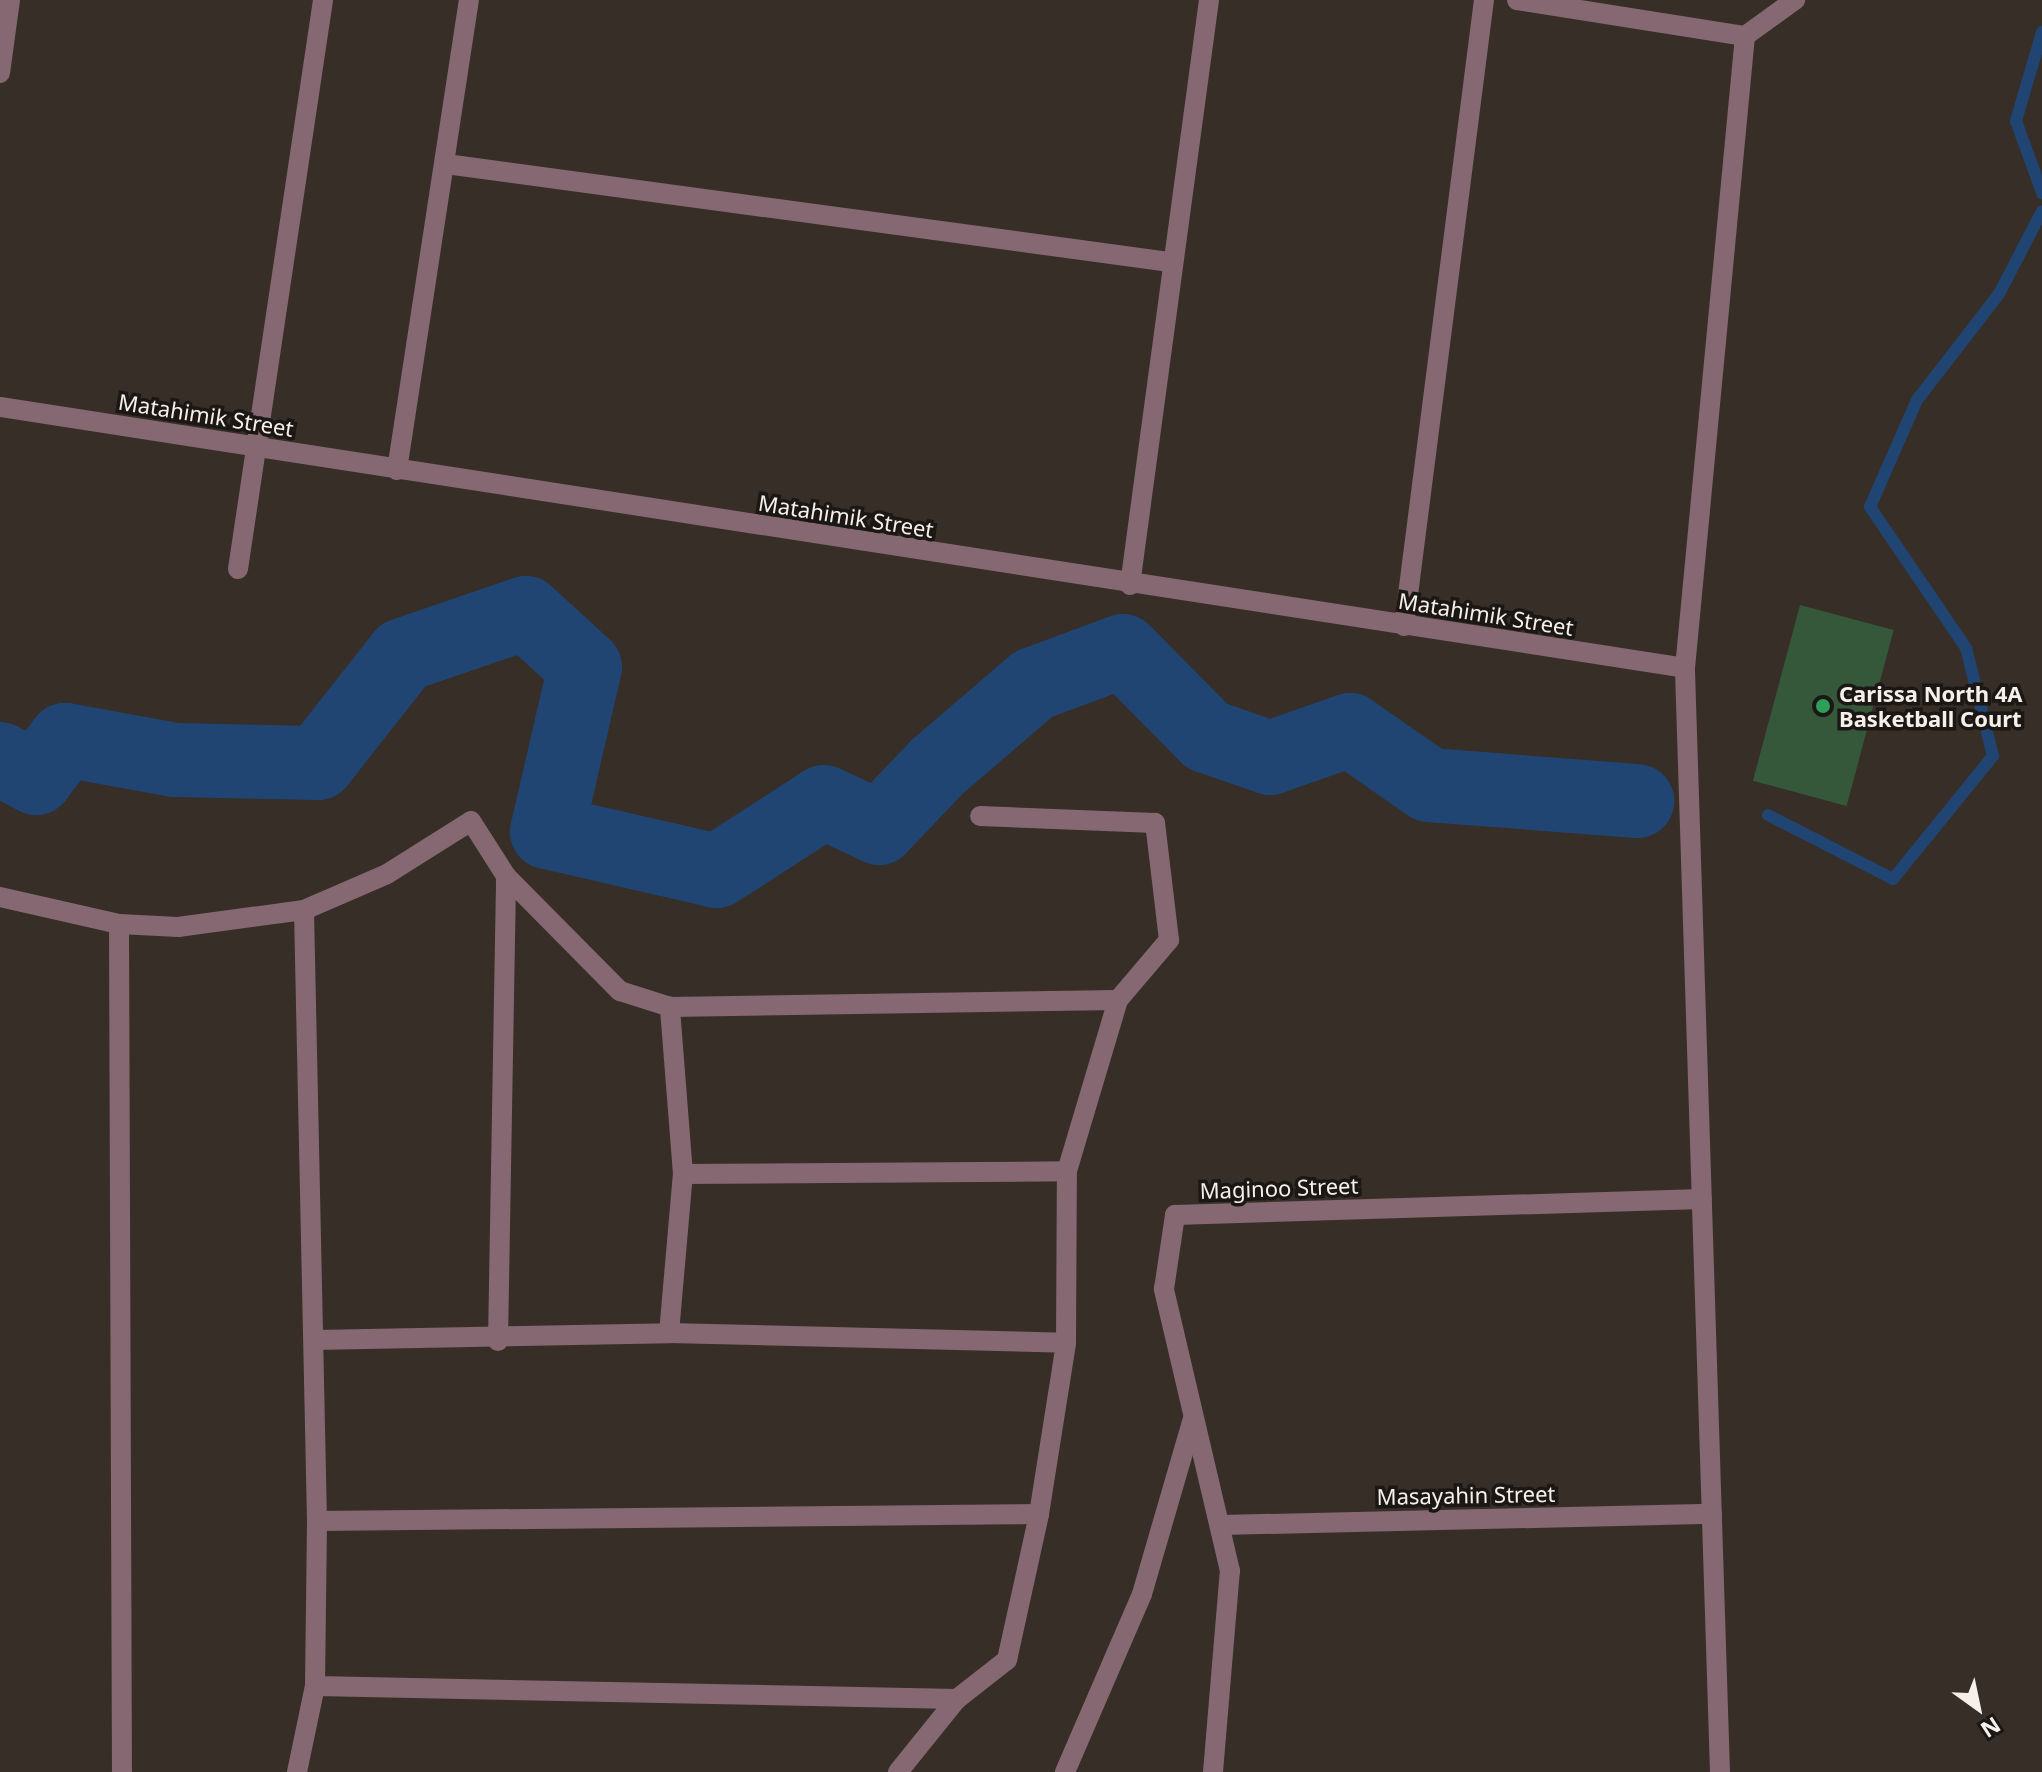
<!DOCTYPE html>
<html>
<head>
<meta charset="utf-8">
<style>
	body { margin:0 }
	#map { position:relative; width:2042px; height:1772px; overflow:hidden; background:#362e27; font-family:"Noto Sans",sans-serif }
	div>[style] { position:absolute }
	.green>* { inset:0; background:#345839; transform-origin:0 0 }
	.stream>* { height:12px; margin:-6px; padding:0 6px; transform-origin:6px; border-radius:6px; background:#214573 }
	.river>* { height:74px; margin:-37px; padding:0 37px; transform-origin:37px; border-radius:37px; background:#214573 }
	.street>* { height:20px; margin:-10px; padding:0 10px; transform-origin:10px; border-radius:10px; background:#866872 }
	.dots>* { width:22px; height:22px; translate:-50% -50%; box-sizing:border-box; border:4px solid #1b1714; border-radius:50% }
	span { translate:-50% -50%; white-space:nowrap; text-align:center; line-height:1.15; -webkit-text-stroke:7px #1b1714; paint-order:stroke }
	.street-label { font-size:22px; color:#f6f0ec }
	.poi-label { font-size:22px; color:#f6f0ec; font-weight:700 }
	.left { translate:0 -50%; text-align:left }
	.north { position:absolute; left:1938px; top:1668px; width:80px; height:80px; -webkit-text-stroke:6px #1b1714; paint-order:stroke; rotate:147deg; font-size:22px; font-weight:700; line-height:32px; text-align:center; color:#f6f0ec }
	.north::after { content:''; display:block; margin:auto; width:28px; height:36px; background:#f6f0ec; clip-path:polygon(50% 0,100% 100%,50% 72%,0 100%) }
</style>
</head>
<body>
<div id="map">
	<div class="green">
		<div style="left:1800px;top:605px;width:97px;height:182px;rotate:15deg"></div>
	</div>
	<div class="stream">
		<div style="left:2042px;top:32px;width:93px;rotate:106.3deg"></div>
		<div style="left:2016px;top:121px;width:77px;rotate:70.1deg"></div>
		<div style="left:1768px;top:815px;width:140px;rotate:27.1deg"></div>
		<div style="left:1893px;top:879px;width:159px;rotate:-50.9deg"></div>
		<div style="left:1993px;top:756px;width:111px;rotate:-104deg"></div>
		<div style="left:1966px;top:648px;width:171px;rotate:-124.2deg"></div>
		<div style="left:1870px;top:507px;width:117px;rotate:-66.3deg"></div>
		<div style="left:1917px;top:400px;width:134px;rotate:-52.3deg"></div>
		<div style="left:1999px;top:294px;width:93px;rotate:-62.6deg"></div>
	</div>
	<div class="river">
		<div style="left:0;top:759px;width:41px;rotate:27.8deg"></div>
		<div style="left:36px;top:778px;width:48px;rotate:-52.7deg"></div>
		<div style="left:65px;top:740px;width:112px;rotate:10.3deg"></div>
		<div style="left:175px;top:760px;width:143px;rotate:1.2deg"></div>
		<div style="left:318px;top:763px;width:137px;rotate:-51.8deg"></div>
		<div style="left:403px;top:655px;width:130px;rotate:-18.9deg"></div>
		<div style="left:526px;top:613px;width:80px;rotate:42.5deg"></div>
		<div style="left:585px;top:667px;width:169px;rotate:103deg"></div>
		<div style="left:547px;top:832px;width:174px;rotate:12.9deg"></div>
		<div style="left:717px;top:871px;width:127px;rotate:-32.8deg"></div>
		<div style="left:824px;top:802px;width:61px;rotate:25.3deg"></div>
		<div style="left:879px;top:828px;width:84px;rotate:-46.4deg"></div>
		<div style="left:937px;top:767px;width:128px;rotate:-40.6deg"></div>
		<div style="left:1034px;top:684px;width:95px;rotate:-20.3deg"></div>
		<div style="left:1123px;top:651px;width:120px;rotate:45.3deg"></div>
		<div style="left:1207px;top:736px;width:67px;rotate:19.2deg"></div>
		<div style="left:1270px;top:758px;width:85px;rotate:-19.3deg"></div>
		<div style="left:1350px;top:730px;width:96px;rotate:34.8deg"></div>
		<div style="left:1429px;top:785px;width:209px;rotate:4.4deg"></div>
	</div>
	<div class="street">
		<div style="left:1517px;top:0;width:231px;rotate:9deg"></div>
		<div style="left:1745px;top:36px;width:62px;rotate:-35.8deg"></div>
		<div style="left:0;top:73px;width:74px;rotate:-82.2deg"></div>
		<div style="left:446px;top:164px;width:731px;rotate:7.71deg"></div>
		<div style="left:0;top:407px;width:1705px;rotate:8.8deg"></div>
		<div style="left:397px;top:470px;width:475px;rotate:-81.3deg"></div>
		<div style="left:238px;top:569px;width:575px;rotate:-81.5deg"></div>
		<div style="left:1130px;top:585px;width:590px;rotate:-82.31deg"></div>
		<div style="left:1404px;top:626px;width:631px;rotate:-82.72deg"></div>
		<div style="left:0;top:897px;width:122px;rotate:12.8deg"></div>
		<div style="left:119px;top:924px;width:59px;rotate:2.9deg"></div>
		<div style="left:178px;top:927px;width:127px;rotate:-7.7deg"></div>
		<div style="left:304px;top:910px;width:90px;rotate:-23.4deg"></div>
		<div style="left:387px;top:874px;width:99px;rotate:-32.2deg"></div>
		<div style="left:471px;top:821px;width:65px;rotate:57.5deg"></div>
		<div style="left:506px;top:876px;width:162px;rotate:45.3deg"></div>
		<div style="left:620px;top:991px;width:52px;rotate:17.7deg"></div>
		<div style="left:670px;top:1007px;width:448px;rotate:-0.9deg"></div>
		<div style="left:119px;top:924px;width:848px;rotate:89.8deg"></div>
		<div style="left:683px;top:1174px;width:384px;rotate:-0.4deg"></div>
		<div style="left:669px;top:1333px;width:160px;rotate:-85deg"></div>
		<div style="left:683px;top:1174px;width:168px;rotate:-94.5deg"></div>
		<div style="left:315px;top:1340px;width:354px;rotate:-1.1deg"></div>
		<div style="left:669px;top:1333px;width:397px;rotate:1.4deg"></div>
		<div style="left:498px;top:1341px;width:465px;rotate:-89deg"></div>
		<div style="left:317px;top:1521px;width:722px;rotate:-0.56deg"></div>
		<div style="left:1221px;top:1525px;width:491px;rotate:-1.3deg"></div>
		<div style="left:315px;top:1686px;width:642px;rotate:1.16deg"></div>
		<div style="left:297px;top:1772px;width:88px;rotate:-78.2deg"></div>
		<div style="left:315px;top:1686px;width:165px;rotate:-89.3deg"></div>
		<div style="left:317px;top:1521px;width:611px;rotate:-91.22deg"></div>
		<div style="left:898px;top:1772px;width:94px;rotate:-51.1deg"></div>
		<div style="left:957px;top:1699px;width:63px;rotate:-38deg"></div>
		<div style="left:1007px;top:1660px;width:149px;rotate:-77.6deg"></div>
		<div style="left:1039px;top:1514px;width:173px;rotate:-81deg"></div>
		<div style="left:1066px;top:1343px;width:172px;rotate:-89.7deg"></div>
		<div style="left:1067px;top:1171px;width:178px;rotate:-73.4deg"></div>
		<div style="left:1118px;top:1000px;width:79px;rotate:-49.6deg"></div>
		<div style="left:1169px;top:940px;width:118px;rotate:-96.8deg"></div>
		<div style="left:1155px;top:823px;width:175px;rotate:-177.7deg"></div>
		<div style="left:1065px;top:1772px;width:194px;rotate:-66.6deg"></div>
		<div style="left:1142px;top:1594px;width:183px;rotate:-73.8deg"></div>
		<div style="left:1213px;top:1772px;width:202px;rotate:-85.2deg"></div>
		<div style="left:1230px;top:1571px;width:290px;rotate:-103.2deg"></div>
		<div style="left:1164px;top:1289px;width:75px;rotate:-81.5deg"></div>
		<div style="left:1175px;top:1215px;width:527px;rotate:-1.74deg"></div>
		<div style="left:1720px;top:1772px;width:1105px;rotate:-91.82deg"></div>
		<div style="left:1685px;top:668px;width:635px;rotate:-84.58deg"></div>
	</div>
	<div class="dots">
		<div style="left:1823px;top:706px;background:#2e9e5b"></div>
	</div>
	<div class="street-label">
		<span style="left:206px;top:415px;rotate:9deg">Matahimik Street</span>
		<span style="left:846px;top:516px;rotate:9deg">Matahimik Street</span>
		<span style="left:1486px;top:614px;rotate:9deg">Matahimik Street</span>
		<span style="left:1279px;top:1188px;rotate:-2deg">Maginoo Street</span>
		<span style="left:1466px;top:1495px;rotate:-1deg">Masayahin Street</span>
	</div>
	<div class="poi-label">
		<span class="left" style="left:1839px;top:706px">Carissa North 4A<br>Basketball Court</span>
	</div>
	<div class="north">N</div>
</div>
</body>
</html>
